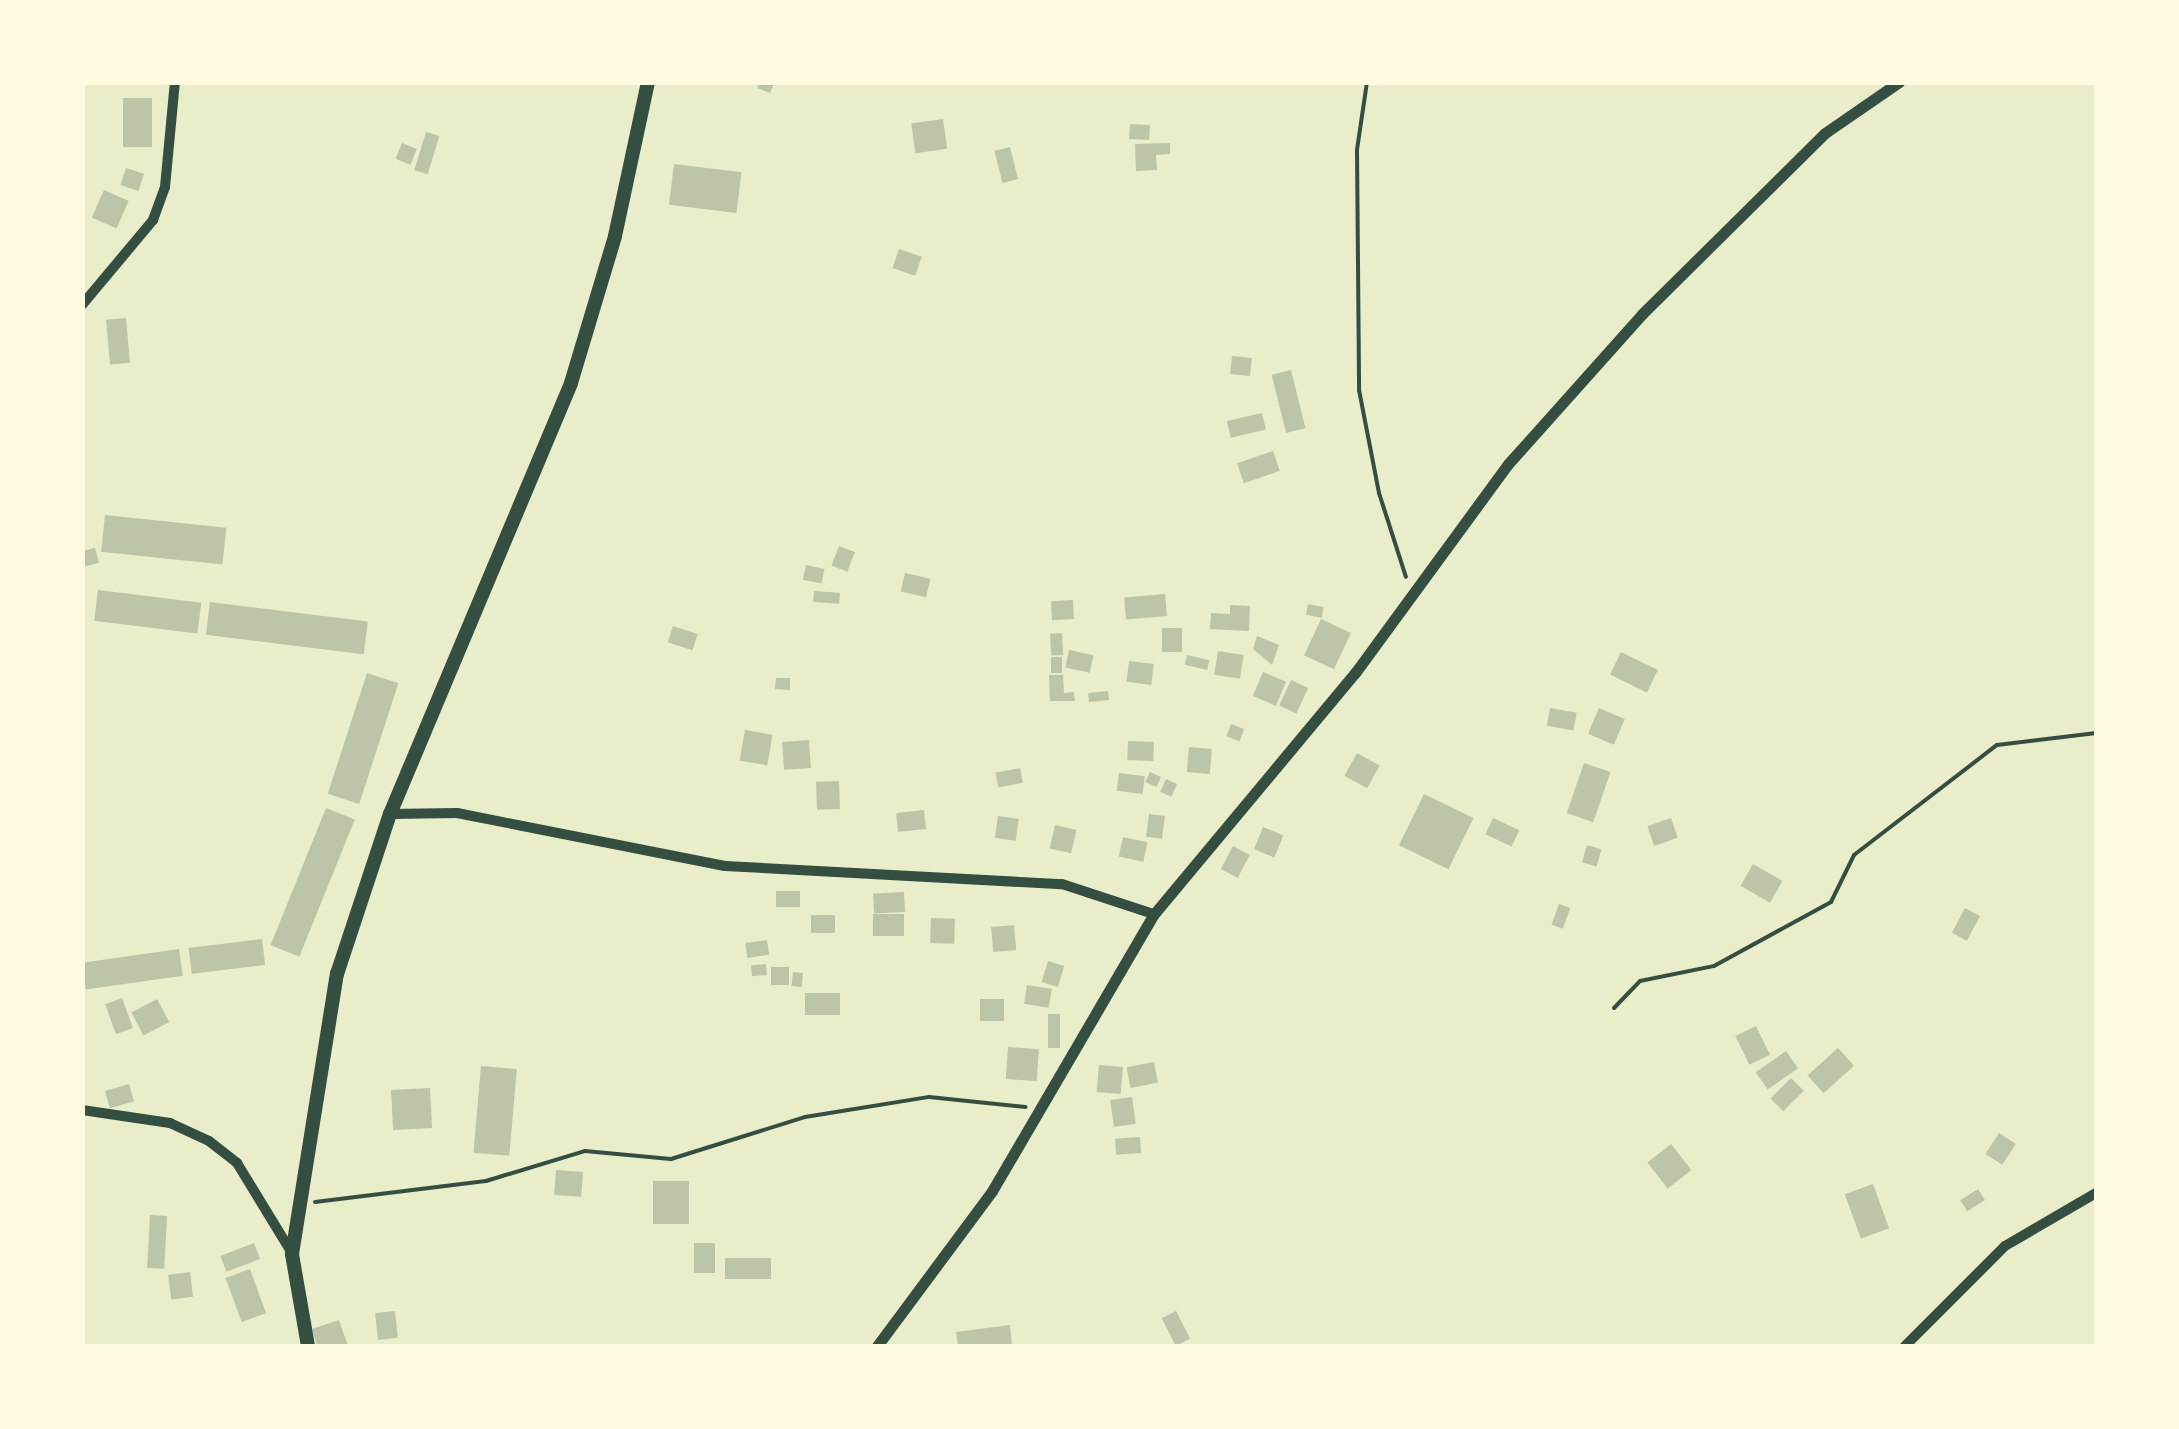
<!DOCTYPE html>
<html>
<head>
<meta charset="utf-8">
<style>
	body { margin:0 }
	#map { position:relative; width:2179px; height:1429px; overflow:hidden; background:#e9edc9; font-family:Merriweather,serif }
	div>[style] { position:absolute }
	.building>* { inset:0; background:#bcc5a7; transform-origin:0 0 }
	.path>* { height:4px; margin:-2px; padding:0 2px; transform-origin:2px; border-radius:2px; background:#344e41 }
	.minor>* { height:10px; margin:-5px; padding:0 5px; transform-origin:5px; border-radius:5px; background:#344e41 }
	.tertiary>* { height:11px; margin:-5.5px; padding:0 5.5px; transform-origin:5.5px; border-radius:5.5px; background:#344e41 }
	.secondary>* { height:14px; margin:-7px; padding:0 7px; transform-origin:7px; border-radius:7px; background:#344e41 }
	span { translate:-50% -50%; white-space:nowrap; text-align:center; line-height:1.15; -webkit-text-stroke:8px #fefae0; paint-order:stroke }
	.frame { position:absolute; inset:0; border:85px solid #fefae0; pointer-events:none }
</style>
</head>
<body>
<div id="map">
	<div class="building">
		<div style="clip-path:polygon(759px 82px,775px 82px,770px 93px,757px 88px)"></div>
		<div style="left:152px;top:98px;width:49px;height:29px;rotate:90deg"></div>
		<div style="left:943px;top:119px;width:30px;height:32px;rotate:82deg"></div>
		<div style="left:1130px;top:124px;width:20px;height:15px;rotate:3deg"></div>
		<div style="left:426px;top:132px;width:14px;height:40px;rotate:17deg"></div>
		<div style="left:402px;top:143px;width:16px;height:17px;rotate:22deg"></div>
		<div style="clip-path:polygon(1170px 143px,1170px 154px,1156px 155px,1157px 170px,1136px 171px,1135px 144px)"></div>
		<div style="left:1010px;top:147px;width:33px;height:16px;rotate:76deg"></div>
		<div style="left:674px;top:164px;width:68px;height:41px;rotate:7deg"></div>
		<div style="left:126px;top:168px;width:19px;height:18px;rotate:18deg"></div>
		<div style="left:104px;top:190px;width:27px;height:30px;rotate:24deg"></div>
		<div style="left:899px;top:249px;width:24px;height:20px;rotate:19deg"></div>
		<div style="left:126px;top:318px;width:45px;height:20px;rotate:85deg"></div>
		<div style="left:1232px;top:356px;width:20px;height:18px;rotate:6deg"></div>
		<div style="left:1291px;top:370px;width:60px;height:20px;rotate:76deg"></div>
		<div style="left:1262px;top:413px;width:17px;height:36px;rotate:77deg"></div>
		<div style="left:1273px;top:451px;width:21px;height:38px;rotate:71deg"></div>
		<div style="left:105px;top:515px;width:122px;height:37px;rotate:6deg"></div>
		<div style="left:839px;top:546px;width:17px;height:21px;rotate:21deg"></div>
		<div style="clip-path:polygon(95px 548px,99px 563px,82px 567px,82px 551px)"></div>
		<div style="left:806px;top:565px;width:19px;height:15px;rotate:12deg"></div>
		<div style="left:905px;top:573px;width:26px;height:19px;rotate:13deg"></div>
		<div style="left:98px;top:590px;width:104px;height:31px;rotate:7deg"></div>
		<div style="left:814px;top:591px;width:26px;height:11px;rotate:4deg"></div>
		<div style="left:1165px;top:594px;width:22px;height:41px;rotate:85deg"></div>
		<div style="left:1073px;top:600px;width:19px;height:22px;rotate:87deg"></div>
		<div style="left:210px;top:602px;width:159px;height:33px;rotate:7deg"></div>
		<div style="left:1308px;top:604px;width:16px;height:11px;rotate:11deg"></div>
		<div style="clip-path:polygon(1230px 605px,1250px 606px,1249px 631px,1210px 629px,1211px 613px,1230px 614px)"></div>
		<div style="left:1321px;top:619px;width:33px;height:40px;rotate:25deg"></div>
		<div style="left:673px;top:626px;width:26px;height:17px;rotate:18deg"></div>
		<div style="left:1162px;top:628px;width:20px;height:24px"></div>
		<div style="left:1062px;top:633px;width:22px;height:12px;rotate:87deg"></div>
		<div style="clip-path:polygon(1257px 636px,1279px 645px,1272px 665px,1253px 649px)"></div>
		<div style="left:1069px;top:650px;width:25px;height:18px;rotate:12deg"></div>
		<div style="left:1218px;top:651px;width:26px;height:24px;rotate:9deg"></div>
		<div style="left:1621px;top:652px;width:41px;height:25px;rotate:26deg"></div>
		<div style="left:1187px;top:655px;width:23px;height:10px;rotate:13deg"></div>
		<div style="left:1051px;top:657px;width:11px;height:16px"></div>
		<div style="left:1129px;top:661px;width:25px;height:21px;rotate:7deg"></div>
		<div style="left:1263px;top:672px;width:25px;height:26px;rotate:23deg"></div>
		<div style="left:367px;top:673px;width:33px;height:127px;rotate:18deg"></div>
		<div style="clip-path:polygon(1049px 675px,1063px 675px,1064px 693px,1074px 692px,1075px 701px,1050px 701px)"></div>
		<div style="clip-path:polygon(776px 678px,790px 678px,790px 690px,775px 689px)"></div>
		<div style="left:1291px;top:680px;width:19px;height:28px;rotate:25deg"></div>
		<div style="left:1108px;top:691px;width:9px;height:20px;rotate:84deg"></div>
		<div style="left:1550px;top:708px;width:27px;height:18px;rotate:10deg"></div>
		<div style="left:1599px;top:708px;width:28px;height:28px;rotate:23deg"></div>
		<div style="left:1231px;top:724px;width:14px;height:13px;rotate:21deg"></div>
		<div style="left:745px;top:730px;width:28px;height:31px;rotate:10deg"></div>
		<div style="left:809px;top:740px;width:28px;height:27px;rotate:86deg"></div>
		<div style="left:1128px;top:741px;width:26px;height:19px;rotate:2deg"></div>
		<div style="left:1189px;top:747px;width:23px;height:25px;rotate:5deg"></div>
		<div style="left:1357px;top:753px;width:26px;height:26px;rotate:29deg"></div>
		<div style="left:1584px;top:763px;width:28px;height:53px;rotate:19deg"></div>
		<div style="left:1020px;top:768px;width:15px;height:25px;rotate:79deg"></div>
		<div style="left:1150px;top:772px;width:12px;height:11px;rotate:24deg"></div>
		<div style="left:1119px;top:773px;width:26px;height:18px;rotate:7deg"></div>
		<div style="left:1166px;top:779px;width:12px;height:14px;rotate:24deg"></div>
		<div style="left:839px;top:781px;width:28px;height:23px;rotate:88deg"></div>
		<div style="left:1424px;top:794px;width:55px;height:57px;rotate:26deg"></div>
		<div style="left:326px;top:808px;width:31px;height:148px;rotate:22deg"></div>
		<div style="left:924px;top:810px;width:19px;height:28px;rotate:84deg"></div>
		<div style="left:1149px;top:814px;width:16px;height:23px;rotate:7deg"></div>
		<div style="left:998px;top:816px;width:21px;height:22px;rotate:8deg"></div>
		<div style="left:1493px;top:818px;width:29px;height:18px;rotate:25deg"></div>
		<div style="left:1671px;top:818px;width:21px;height:25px;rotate:71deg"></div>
		<div style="left:1055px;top:825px;width:22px;height:24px;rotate:13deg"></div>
		<div style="left:1263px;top:827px;width:22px;height:24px;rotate:22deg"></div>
		<div style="left:1123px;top:837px;width:25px;height:20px;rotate:12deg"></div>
		<div style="left:1587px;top:845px;width:15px;height:18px;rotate:16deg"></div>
		<div style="left:1233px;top:846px;width:19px;height:26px;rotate:28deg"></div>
		<div style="left:1753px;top:864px;width:34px;height:25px;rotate:30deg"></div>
		<div style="left:800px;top:891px;width:16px;height:24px;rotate:90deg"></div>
		<div style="left:904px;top:892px;width:20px;height:31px;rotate:87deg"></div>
		<div style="left:1559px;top:904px;width:12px;height:22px;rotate:20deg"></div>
		<div style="left:1965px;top:908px;width:17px;height:28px;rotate:28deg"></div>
		<div style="left:904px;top:914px;width:22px;height:31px;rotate:90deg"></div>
		<div style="left:835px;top:915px;width:18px;height:24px;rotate:90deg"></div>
		<div style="left:931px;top:918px;width:24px;height:25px;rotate:2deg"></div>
		<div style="left:1014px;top:925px;width:25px;height:23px;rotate:85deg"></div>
		<div style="left:262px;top:939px;width:26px;height:74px;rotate:83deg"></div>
		<div style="left:767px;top:940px;width:15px;height:22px;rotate:82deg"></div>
		<div style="left:179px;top:949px;width:27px;height:98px;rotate:82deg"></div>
		<div style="left:1048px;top:961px;width:17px;height:22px;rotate:17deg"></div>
		<div style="left:766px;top:964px;width:11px;height:15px;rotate:85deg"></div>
		<div style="left:771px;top:967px;width:18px;height:18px"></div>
		<div style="left:793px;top:972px;width:10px;height:14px;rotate:6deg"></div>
		<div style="left:1027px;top:985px;width:25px;height:19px;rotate:9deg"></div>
		<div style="left:805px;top:993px;width:35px;height:22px"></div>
		<div style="left:122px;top:998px;width:32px;height:18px;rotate:70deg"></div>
		<div style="left:157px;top:999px;width:26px;height:29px;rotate:62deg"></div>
		<div style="left:980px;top:999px;width:24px;height:22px"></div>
		<div style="left:1048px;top:1014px;width:12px;height:34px"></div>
		<div style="left:1756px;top:1026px;width:32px;height:23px;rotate:64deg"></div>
		<div style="left:1008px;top:1047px;width:31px;height:32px;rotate:4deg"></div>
		<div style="left:1838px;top:1048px;width:24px;height:41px;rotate:48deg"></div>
		<div style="left:1786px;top:1051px;width:21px;height:37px;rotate:55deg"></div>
		<div style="left:1154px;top:1062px;width:21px;height:28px;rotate:79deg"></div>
		<div style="left:1099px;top:1065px;width:24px;height:27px;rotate:5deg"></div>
		<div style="left:481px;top:1066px;width:36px;height:87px;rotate:5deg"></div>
		<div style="left:1791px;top:1078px;width:18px;height:29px;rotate:45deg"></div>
		<div style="left:129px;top:1084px;width:18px;height:25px;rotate:74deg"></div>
		<div style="left:430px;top:1088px;width:40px;height:39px;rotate:87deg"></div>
		<div style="left:1132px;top:1097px;width:27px;height:22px;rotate:82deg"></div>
		<div style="left:1999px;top:1133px;width:20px;height:25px;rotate:33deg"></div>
		<div style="left:1140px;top:1137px;width:16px;height:25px;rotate:86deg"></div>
		<div style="left:1671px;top:1144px;width:33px;height:30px;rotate:52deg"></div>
		<div style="left:556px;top:1170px;width:27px;height:25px;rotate:4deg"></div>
		<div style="left:653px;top:1181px;width:36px;height:43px"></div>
		<div style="left:1873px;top:1184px;width:47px;height:30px;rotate:70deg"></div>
		<div style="left:1978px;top:1189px;width:13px;height:21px;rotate:58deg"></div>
		<div style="left:150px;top:1215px;width:17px;height:53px;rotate:3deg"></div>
		<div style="left:254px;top:1243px;width:17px;height:36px;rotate:69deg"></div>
		<div style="left:694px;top:1243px;width:21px;height:30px"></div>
		<div style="left:771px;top:1258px;width:21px;height:46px;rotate:90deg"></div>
		<div style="left:250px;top:1269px;width:47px;height:26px;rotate:70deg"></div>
		<div style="left:190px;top:1272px;width:25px;height:22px;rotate:83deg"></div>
		<div style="left:395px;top:1311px;width:27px;height:20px;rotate:84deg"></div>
		<div style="left:1176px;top:1311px;width:31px;height:16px;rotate:63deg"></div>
		<div style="clip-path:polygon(339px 1320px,348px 1346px,317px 1346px,312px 1329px)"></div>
		<div style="clip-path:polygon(1010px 1325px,1012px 1346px,958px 1346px,956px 1332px)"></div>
	</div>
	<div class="path">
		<div style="left:1367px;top:82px;width:69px;rotate:98.4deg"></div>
		<div style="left:1357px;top:150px;width:240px;rotate:89.5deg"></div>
		<div style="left:1359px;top:390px;width:105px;rotate:79deg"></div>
		<div style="left:1379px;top:493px;width:88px;rotate:72.2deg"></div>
		<div style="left:1614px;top:1008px;width:37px;rotate:-46deg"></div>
		<div style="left:1640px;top:981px;width:76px;rotate:-11.5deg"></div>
		<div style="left:1714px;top:966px;width:133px;rotate:-28.7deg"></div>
		<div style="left:1831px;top:902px;width:52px;rotate:-63.9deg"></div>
		<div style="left:1854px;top:855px;width:180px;rotate:-37.6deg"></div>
		<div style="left:1997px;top:745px;width:100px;rotate:-6.9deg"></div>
		<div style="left:315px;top:1202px;width:172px;rotate:-7deg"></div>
		<div style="left:486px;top:1181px;width:103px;rotate:-16.9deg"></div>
		<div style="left:585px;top:1151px;width:86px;rotate:5.3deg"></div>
		<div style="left:671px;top:1159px;width:140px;rotate:-17.4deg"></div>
		<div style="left:805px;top:1117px;width:126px;rotate:-9.2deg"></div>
		<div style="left:929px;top:1097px;width:97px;rotate:5.9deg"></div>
	</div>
	<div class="minor">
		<div style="left:82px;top:305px;width:111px;rotate:-50.1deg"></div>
		<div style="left:153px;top:220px;width:35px;rotate:-70deg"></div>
		<div style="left:165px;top:187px;width:105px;rotate:-84.6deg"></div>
		<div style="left:390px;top:814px;width:67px;rotate:-0.9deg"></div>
		<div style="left:457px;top:813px;width:273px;rotate:11.2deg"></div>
		<div style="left:725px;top:866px;width:337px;rotate:3.1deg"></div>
		<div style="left:1062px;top:884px;width:97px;rotate:18.1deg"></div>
		<div style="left:82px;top:1110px;width:89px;rotate:8.4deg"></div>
		<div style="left:170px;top:1123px;width:43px;rotate:24.8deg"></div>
		<div style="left:209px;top:1141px;width:36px;rotate:38deg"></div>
		<div style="left:237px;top:1163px;width:105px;rotate:58.6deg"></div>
		<div style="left:1905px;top:1346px;width:141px;rotate:-45deg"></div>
		<div style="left:2005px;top:1246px;width:105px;rotate:-30.2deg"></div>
	</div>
	<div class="tertiary">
		<div style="left:877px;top:1346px;width:193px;rotate:-53.4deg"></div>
		<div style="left:992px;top:1191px;width:321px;rotate:-59.7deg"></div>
		<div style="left:1154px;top:914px;width:314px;rotate:-50.2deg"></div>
		<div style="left:1355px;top:673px;width:259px;rotate:-53.8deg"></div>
		<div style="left:1508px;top:464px;width:201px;rotate:-48.2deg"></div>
		<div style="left:1642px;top:314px;width:257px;rotate:-44.7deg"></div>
		<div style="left:1825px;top:133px;width:90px;rotate:-34.6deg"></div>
	</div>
	<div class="secondary">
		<div style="left:308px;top:1346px;width:93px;rotate:-99.9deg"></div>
		<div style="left:292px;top:1254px;width:284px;rotate:-80.9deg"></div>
		<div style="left:337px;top:974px;width:169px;rotate:-71.7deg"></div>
		<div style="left:390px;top:814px;width:467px;rotate:-67.2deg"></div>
		<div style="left:571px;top:383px;width:153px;rotate:-73.3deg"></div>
		<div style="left:615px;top:236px;width:157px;rotate:-77.9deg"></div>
	</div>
	<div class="frame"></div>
</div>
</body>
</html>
